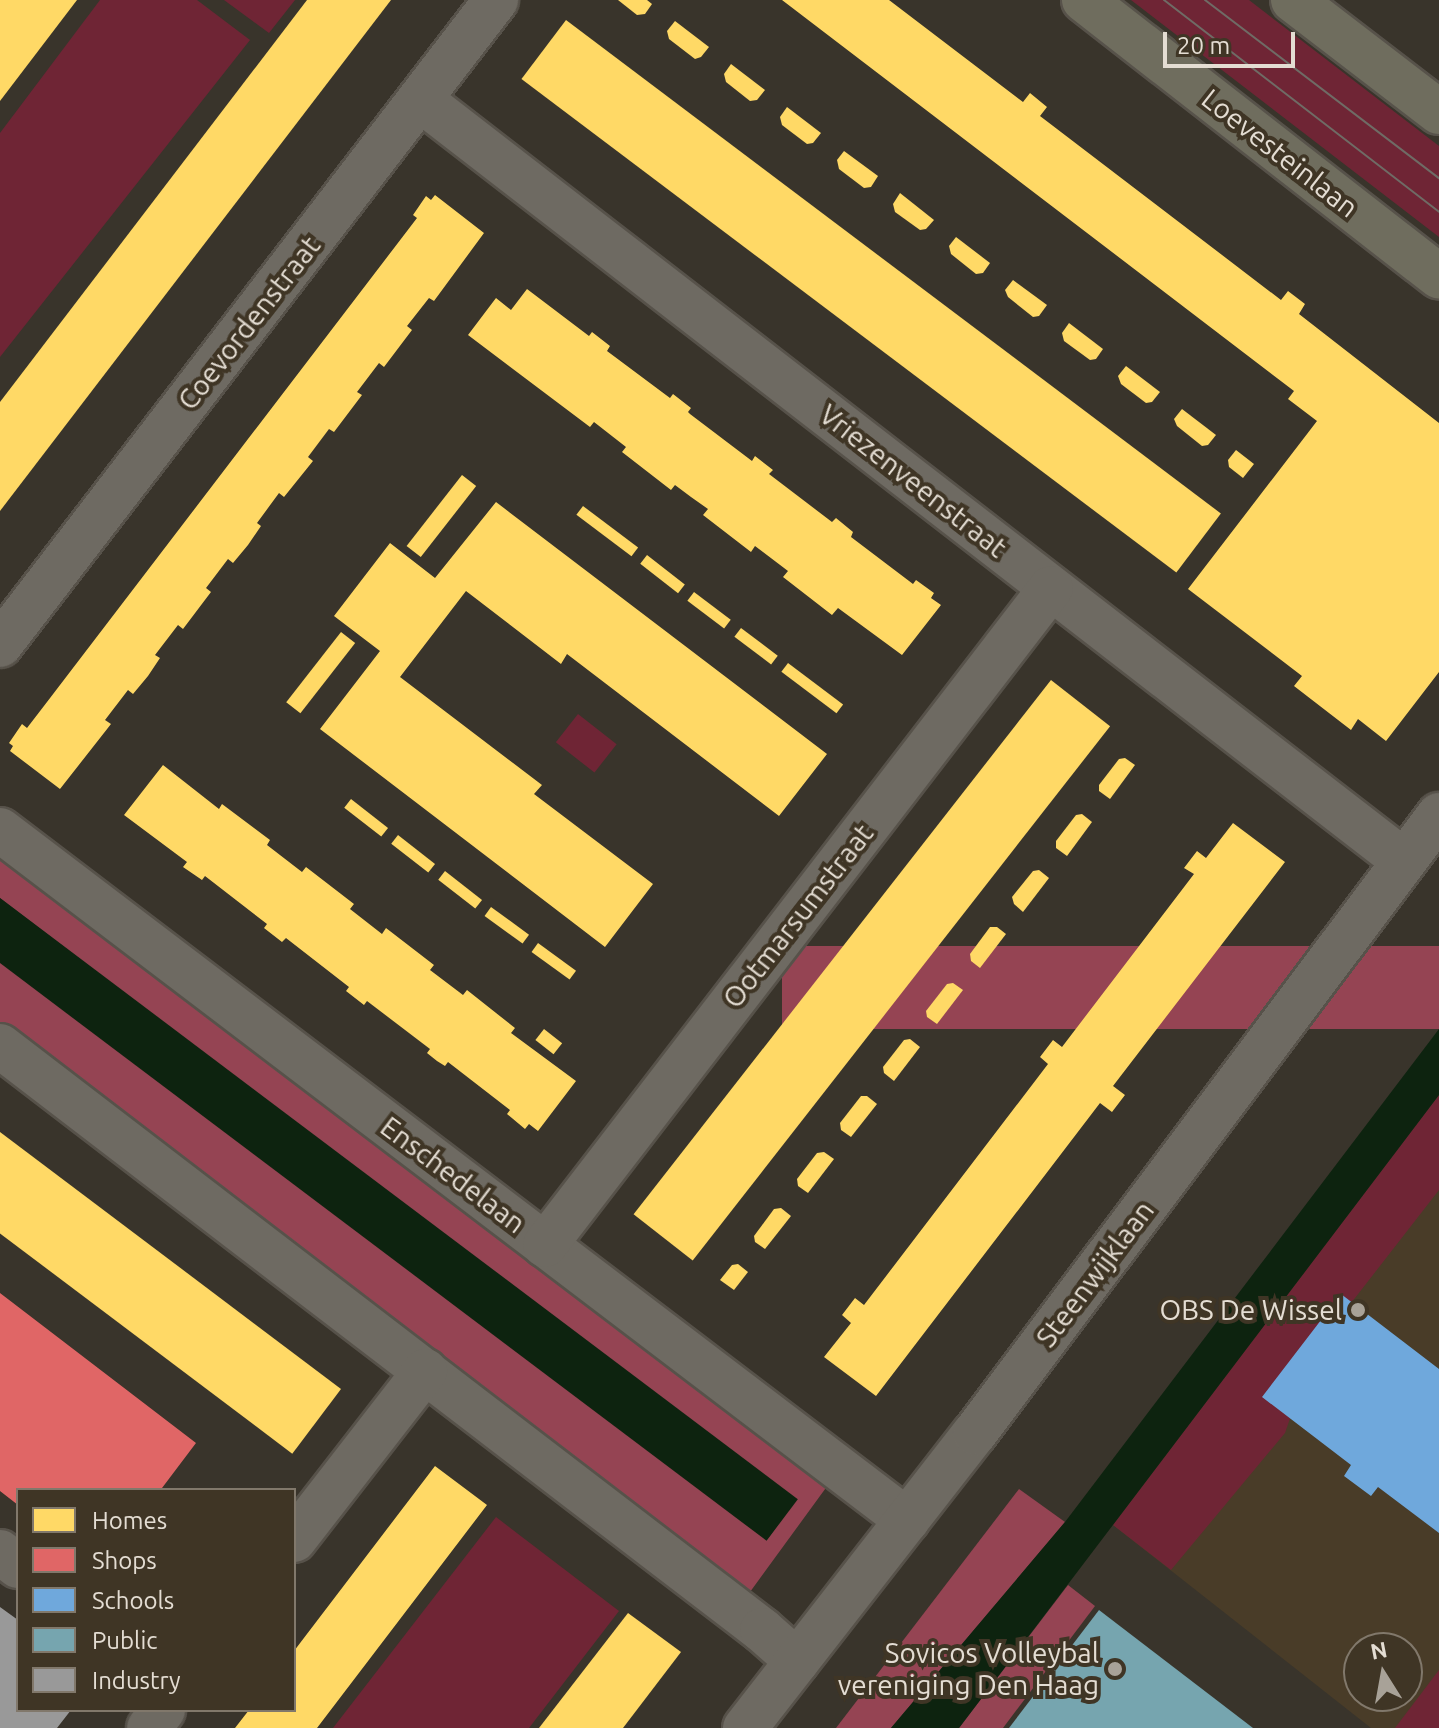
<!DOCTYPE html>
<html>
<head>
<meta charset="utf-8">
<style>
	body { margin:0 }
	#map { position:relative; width:1439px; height:1728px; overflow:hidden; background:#39342b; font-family:Ubuntu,sans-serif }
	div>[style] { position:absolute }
	.built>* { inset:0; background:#493c28 }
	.green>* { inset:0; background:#6f2535; transform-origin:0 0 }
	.forest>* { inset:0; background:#954453; transform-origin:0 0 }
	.water>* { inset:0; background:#0d230f; transform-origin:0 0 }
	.homes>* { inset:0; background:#ffd966; transform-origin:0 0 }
	.shops>* { inset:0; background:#e06666 }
	.schools>* { inset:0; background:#6fa8dc }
	.public>* { inset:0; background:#76a5af }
	.industry>* { inset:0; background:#999 }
	.roads { filter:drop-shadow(2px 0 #57524a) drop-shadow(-2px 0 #57524a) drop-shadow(0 2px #57524a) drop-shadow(0 -2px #57524a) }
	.minor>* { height:44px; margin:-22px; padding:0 22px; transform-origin:22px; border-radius:22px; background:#6e6a62 }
	.major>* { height:44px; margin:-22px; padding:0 22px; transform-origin:22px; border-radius:22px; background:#6f6d5e }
	.tram>* { height:2px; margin:-1px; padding:0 1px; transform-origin:1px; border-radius:1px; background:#6f6b65 }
	.dots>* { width:22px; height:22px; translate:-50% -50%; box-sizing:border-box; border:4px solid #3f3525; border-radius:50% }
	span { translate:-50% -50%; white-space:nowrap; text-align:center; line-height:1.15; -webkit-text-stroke:8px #3f3525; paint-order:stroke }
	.street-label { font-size:28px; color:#e4ddd3 }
	.poi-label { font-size:28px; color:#e4ddd3 }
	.right { translate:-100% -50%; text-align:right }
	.legend { position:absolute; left:16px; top:1488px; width:280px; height:224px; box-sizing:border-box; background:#3f3525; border:2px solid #81786b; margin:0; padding:10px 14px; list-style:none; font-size:24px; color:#e4ddd3 }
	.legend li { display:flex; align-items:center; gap:16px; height:40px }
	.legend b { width:40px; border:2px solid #81786b }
	.north { position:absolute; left:1343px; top:1632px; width:80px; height:80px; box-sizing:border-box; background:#3f3525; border:2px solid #81786b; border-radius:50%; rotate:349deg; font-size:22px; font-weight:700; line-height:32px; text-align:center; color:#e4ddd3 }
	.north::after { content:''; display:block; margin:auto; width:28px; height:36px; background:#a8a298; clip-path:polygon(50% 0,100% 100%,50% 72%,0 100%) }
	.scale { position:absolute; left:1163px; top:32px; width:132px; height:36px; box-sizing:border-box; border:4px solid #e4ddd3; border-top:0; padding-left:10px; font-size:24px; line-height:28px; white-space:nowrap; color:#e4ddd3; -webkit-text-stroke:6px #3f3525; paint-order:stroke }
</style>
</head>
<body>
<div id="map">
	<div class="built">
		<div style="clip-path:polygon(evenodd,1439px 1095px,1439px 1708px,1423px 1728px,1371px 1728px,1113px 1525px,1439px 1095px,1359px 1648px,1407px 1648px,1407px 1696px,1359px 1696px,1359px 1648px)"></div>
	</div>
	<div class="green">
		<div style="clip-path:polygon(100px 0,197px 0,250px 40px,0 357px,0 133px)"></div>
		<div style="clip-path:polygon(224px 0,295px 0,269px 33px)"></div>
		<div style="clip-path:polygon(1131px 0,1249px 0,1439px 146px,1439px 237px)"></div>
		<div style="left:578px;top:714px;width:49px;height:36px;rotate:38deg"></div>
		<div style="clip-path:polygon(1439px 1095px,1439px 1190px,1313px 1352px,1285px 1433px,1171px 1570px,1113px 1525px)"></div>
		<div style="clip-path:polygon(496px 1517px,619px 1611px,529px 1728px,333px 1728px)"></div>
		<div style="clip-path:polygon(1439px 1670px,1439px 1728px,1395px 1728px)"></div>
	</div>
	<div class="forest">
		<div style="clip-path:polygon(0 849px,828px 1485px,750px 1592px,0 1022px,0 950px,769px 1537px,793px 1504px,0 898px)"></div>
		<div style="left:1439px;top:946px;width:83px;height:657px;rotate:90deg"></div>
		<div style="clip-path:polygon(1019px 1489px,1065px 1522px,891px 1728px,836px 1728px)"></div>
		<div style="clip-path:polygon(1068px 1585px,1095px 1606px,1003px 1728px,959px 1728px)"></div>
	</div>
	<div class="water">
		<div style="left:0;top:898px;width:999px;height:52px;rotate:37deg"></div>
		<div style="clip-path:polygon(1439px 1029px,1439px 1095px,959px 1728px,891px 1728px,1065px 1522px)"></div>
	</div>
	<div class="homes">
		<div style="clip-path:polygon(0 0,77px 0,0 101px)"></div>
		<div style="clip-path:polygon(307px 0,391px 0,0 511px,0 402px)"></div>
		<div style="clip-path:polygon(618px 0,647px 0,652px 4px,645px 14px,637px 15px)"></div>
		<div style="clip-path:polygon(782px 0,889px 0,1023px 102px,1030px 93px,1047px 107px,1040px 116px,1281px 300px,1288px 291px,1305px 304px,1299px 314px,1439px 423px,1439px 672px,1386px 741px,1358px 719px,1351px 730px,1294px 686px,1302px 676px,1188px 589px,1317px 421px,1288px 399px,1294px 391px)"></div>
		<div style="left:566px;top:20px;width:820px;height:74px;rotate:37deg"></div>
		<div style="clip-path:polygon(675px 21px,709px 47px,701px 57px,695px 59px,669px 39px,667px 31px)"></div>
		<div style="clip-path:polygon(731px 64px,765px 90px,757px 100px,750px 101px,726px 82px,724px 74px)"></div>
		<div style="clip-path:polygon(787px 107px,821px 133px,813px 143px,807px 144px,782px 125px,780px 117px)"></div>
		<div style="clip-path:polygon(844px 151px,878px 176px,871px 187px,864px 188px,839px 169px,837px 160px)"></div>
		<div style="clip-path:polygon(900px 193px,934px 220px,926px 229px,920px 230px,895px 212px,893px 204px)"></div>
		<div style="clip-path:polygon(435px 195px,484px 233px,434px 301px,429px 298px,407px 326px,412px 330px,384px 367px,379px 363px,357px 392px,362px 395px,334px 432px,329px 429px,308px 457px,313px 461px,284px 497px,279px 493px,257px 523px,261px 526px,248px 545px,233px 563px,228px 559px,206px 588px,211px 592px,183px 629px,178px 625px,155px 655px,160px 658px,148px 676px,133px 694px,128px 690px,105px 720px,111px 724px,60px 789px,10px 751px,13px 746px,9px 743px,22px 724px,27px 728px,47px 702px,417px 218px,413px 215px,426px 196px,431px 200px)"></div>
		<div style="clip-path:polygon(956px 237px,990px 263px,983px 273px,976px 274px,951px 254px,949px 246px)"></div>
		<div style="clip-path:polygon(1013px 280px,1047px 305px,1039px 316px,1033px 317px,1008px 297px,1005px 290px)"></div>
		<div style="clip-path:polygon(527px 289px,589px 336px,592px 332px,610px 346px,607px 351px,670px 398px,673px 394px,691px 408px,688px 412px,690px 414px,752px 461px,755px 456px,773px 470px,769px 474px,832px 522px,836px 518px,853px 532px,851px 537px,913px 584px,916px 580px,934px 593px,931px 598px,941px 605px,902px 655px,838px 608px,832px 615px,783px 577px,788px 571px,755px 546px,751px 552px,703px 515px,708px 509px,691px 497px,675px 485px,671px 490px,622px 452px,626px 447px,594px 422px,590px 427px,468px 335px,496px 298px,511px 310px)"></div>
		<div style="clip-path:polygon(1069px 323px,1103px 349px,1096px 359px,1090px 360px,1064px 341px,1062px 333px)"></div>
		<div style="clip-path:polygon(1126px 366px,1160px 392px,1152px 402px,1146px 403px,1121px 384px,1118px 376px)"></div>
		<div style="clip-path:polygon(1182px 409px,1216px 435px,1208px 445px,1202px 446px,1177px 426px,1174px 419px)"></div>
		<div style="clip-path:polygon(1236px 450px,1254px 464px,1243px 478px,1229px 467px,1228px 460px)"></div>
		<div style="left:462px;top:475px;width:18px;height:90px;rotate:38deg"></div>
		<div style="clip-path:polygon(496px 502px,827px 754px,779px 816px,567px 654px,561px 664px,466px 591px,400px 677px,542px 785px,534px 794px,653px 884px,605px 947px,320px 729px,380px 651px,334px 616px,390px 543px,435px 578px)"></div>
		<div style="left:583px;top:506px;width:69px;height:11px;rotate:37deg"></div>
		<div style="left:647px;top:555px;width:48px;height:11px;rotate:38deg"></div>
		<div style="left:694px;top:592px;width:46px;height:11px;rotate:37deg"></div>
		<div style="left:741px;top:628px;width:46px;height:11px;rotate:37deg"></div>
		<div style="left:341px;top:632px;width:18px;height:89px;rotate:38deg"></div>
		<div style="left:788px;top:663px;width:69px;height:11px;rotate:37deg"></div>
		<div style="left:1051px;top:680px;width:75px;height:678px;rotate:38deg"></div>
		<div style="clip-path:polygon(1125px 758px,1135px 765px,1110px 799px,1099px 791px,1099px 785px,1119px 759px)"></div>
		<div style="clip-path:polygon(163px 765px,219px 809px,222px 804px,270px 840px,267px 845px,302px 872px,306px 867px,354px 904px,350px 909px,382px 934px,386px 928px,434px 965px,430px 970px,463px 995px,467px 990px,515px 1028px,511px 1033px,576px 1081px,538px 1131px,529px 1124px,525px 1129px,507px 1114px,510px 1110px,448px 1062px,445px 1066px,437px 1061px,427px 1053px,430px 1049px,367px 1001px,364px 1005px,346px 991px,349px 987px,286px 938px,282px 942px,264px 928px,267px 924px,205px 876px,202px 880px,183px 867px,187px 862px,124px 815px)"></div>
		<div style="left:351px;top:799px;width:47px;height:11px;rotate:38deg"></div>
		<div style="clip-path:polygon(1082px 814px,1092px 822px,1067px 856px,1056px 848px,1056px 841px,1076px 815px)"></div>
		<div style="clip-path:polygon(1233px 823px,1285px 862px,1113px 1086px,1125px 1095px,1112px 1112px,1100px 1103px,876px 1396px,824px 1357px,851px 1323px,842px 1315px,855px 1298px,864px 1305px,1048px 1064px,1040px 1057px,1053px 1040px,1062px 1047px,1194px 874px,1184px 868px,1197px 851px,1206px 858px)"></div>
		<div style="left:398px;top:835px;width:47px;height:11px;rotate:38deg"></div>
		<div style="clip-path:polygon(1039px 870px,1049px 878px,1023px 912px,1014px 904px,1012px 897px,1033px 871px)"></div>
		<div style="left:445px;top:871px;width:47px;height:11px;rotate:38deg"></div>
		<div style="left:491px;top:907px;width:47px;height:11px;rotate:36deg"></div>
		<div style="clip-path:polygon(990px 927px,997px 927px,1006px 934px,980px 968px,971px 961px,970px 954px)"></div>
		<div style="left:538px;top:943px;width:47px;height:11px;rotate:36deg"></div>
		<div style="clip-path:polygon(953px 983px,963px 990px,937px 1024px,927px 1017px,926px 1011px,947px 984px)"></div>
		<div style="left:544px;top:1029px;width:23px;height:14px;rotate:38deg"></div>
		<div style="clip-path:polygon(910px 1039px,920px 1047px,894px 1081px,884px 1073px,883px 1067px,904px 1040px)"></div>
		<div style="clip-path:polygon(861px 1096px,867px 1096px,877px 1104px,851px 1137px,841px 1130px,840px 1123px)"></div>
		<div style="left:0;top:1132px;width:427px;height:81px;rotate:37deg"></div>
		<div style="clip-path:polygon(824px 1152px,834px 1159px,808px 1193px,798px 1186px,797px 1179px,817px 1153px)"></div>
		<div style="clip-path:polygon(781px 1208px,791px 1216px,765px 1249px,755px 1242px,754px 1236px,774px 1209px)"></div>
		<div style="clip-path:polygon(738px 1264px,748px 1272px,734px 1290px,720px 1280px,732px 1265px)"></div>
		<div style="clip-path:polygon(435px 1466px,487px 1505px,317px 1728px,235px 1728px,249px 1710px,294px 1710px,294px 1651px)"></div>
		<div style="clip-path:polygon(628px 1613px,681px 1652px,623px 1728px,539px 1728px)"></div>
	</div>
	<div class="shops">
		<div style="clip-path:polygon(0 1293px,196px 1443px,162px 1488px,166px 1490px,18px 1490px,18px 1505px,0 1491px)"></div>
	</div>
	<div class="schools">
		<div style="clip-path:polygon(1341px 1294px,1439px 1369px,1439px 1533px,1378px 1487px,1371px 1496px,1344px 1476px,1351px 1465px,1262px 1397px)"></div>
	</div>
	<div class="public">
		<div style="clip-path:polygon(1099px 1610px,1253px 1728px,1009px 1728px)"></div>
	</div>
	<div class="industry">
		<div style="clip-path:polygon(0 1607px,18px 1620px,18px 1710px,71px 1710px,57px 1728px,0 1728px)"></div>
	</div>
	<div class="roads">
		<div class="minor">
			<div style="left:422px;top:101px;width:1242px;rotate:37.74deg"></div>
			<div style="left:0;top:645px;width:814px;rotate:-52.44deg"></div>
			<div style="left:0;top:830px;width:1140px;rotate:37.26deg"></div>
			<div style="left:0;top:1046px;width:960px;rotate:37.47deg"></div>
			<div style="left:762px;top:1630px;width:47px;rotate:41.5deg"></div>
			<div style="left:545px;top:1245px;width:829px;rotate:-52.4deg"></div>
			<div style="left:294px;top:1540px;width:214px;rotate:-52.2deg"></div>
			<div style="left:0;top:1552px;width:23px;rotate:38deg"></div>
			<div style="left:149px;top:1728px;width:23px;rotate:-52deg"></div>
			<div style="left:745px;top:1728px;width:374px;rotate:-52.1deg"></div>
			<div style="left:975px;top:1433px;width:773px;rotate:-53.1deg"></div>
		</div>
		<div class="major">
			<div style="left:1084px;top:0;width:450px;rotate:37.9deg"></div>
			<div style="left:1293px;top:0;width:184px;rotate:37.5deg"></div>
		</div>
	</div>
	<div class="tram">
		<div style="left:1164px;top:0;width:347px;rotate:37.6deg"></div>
		<div style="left:1205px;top:0;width:294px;rotate:37.3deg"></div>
	</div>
	<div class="dots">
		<div style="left:1358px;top:1310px;background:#a8a298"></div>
		<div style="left:1115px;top:1669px;background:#a8a298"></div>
	</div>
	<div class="street-label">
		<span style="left:1280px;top:153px;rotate:38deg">Loevesteinlaan</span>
		<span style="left:249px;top:323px;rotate:-52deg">Coevordenstraat</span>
		<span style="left:913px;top:481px;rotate:38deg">Vriezenveenstraat</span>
		<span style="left:798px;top:916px;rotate:-52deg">Ootmarsumstraat</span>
		<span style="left:453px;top:1175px;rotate:37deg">Enschedelaan</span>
		<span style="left:1095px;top:1274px;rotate:-53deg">Steenwijklaan</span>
	</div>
	<div class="poi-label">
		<span class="right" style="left:1342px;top:1310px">OBS De Wissel</span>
		<span class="right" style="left:1099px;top:1669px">Sovicos Volleybal<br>vereniging Den Haag</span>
	</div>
	<ul class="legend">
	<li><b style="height:22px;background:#ffd966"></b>Homes</li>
	<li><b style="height:22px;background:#e06666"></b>Shops</li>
	<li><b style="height:22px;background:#6fa8dc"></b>Schools</li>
	<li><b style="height:22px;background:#76a5af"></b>Public</li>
	<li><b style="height:22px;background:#999"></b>Industry</li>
	</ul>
	<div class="north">N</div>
	<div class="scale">20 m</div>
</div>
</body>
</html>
